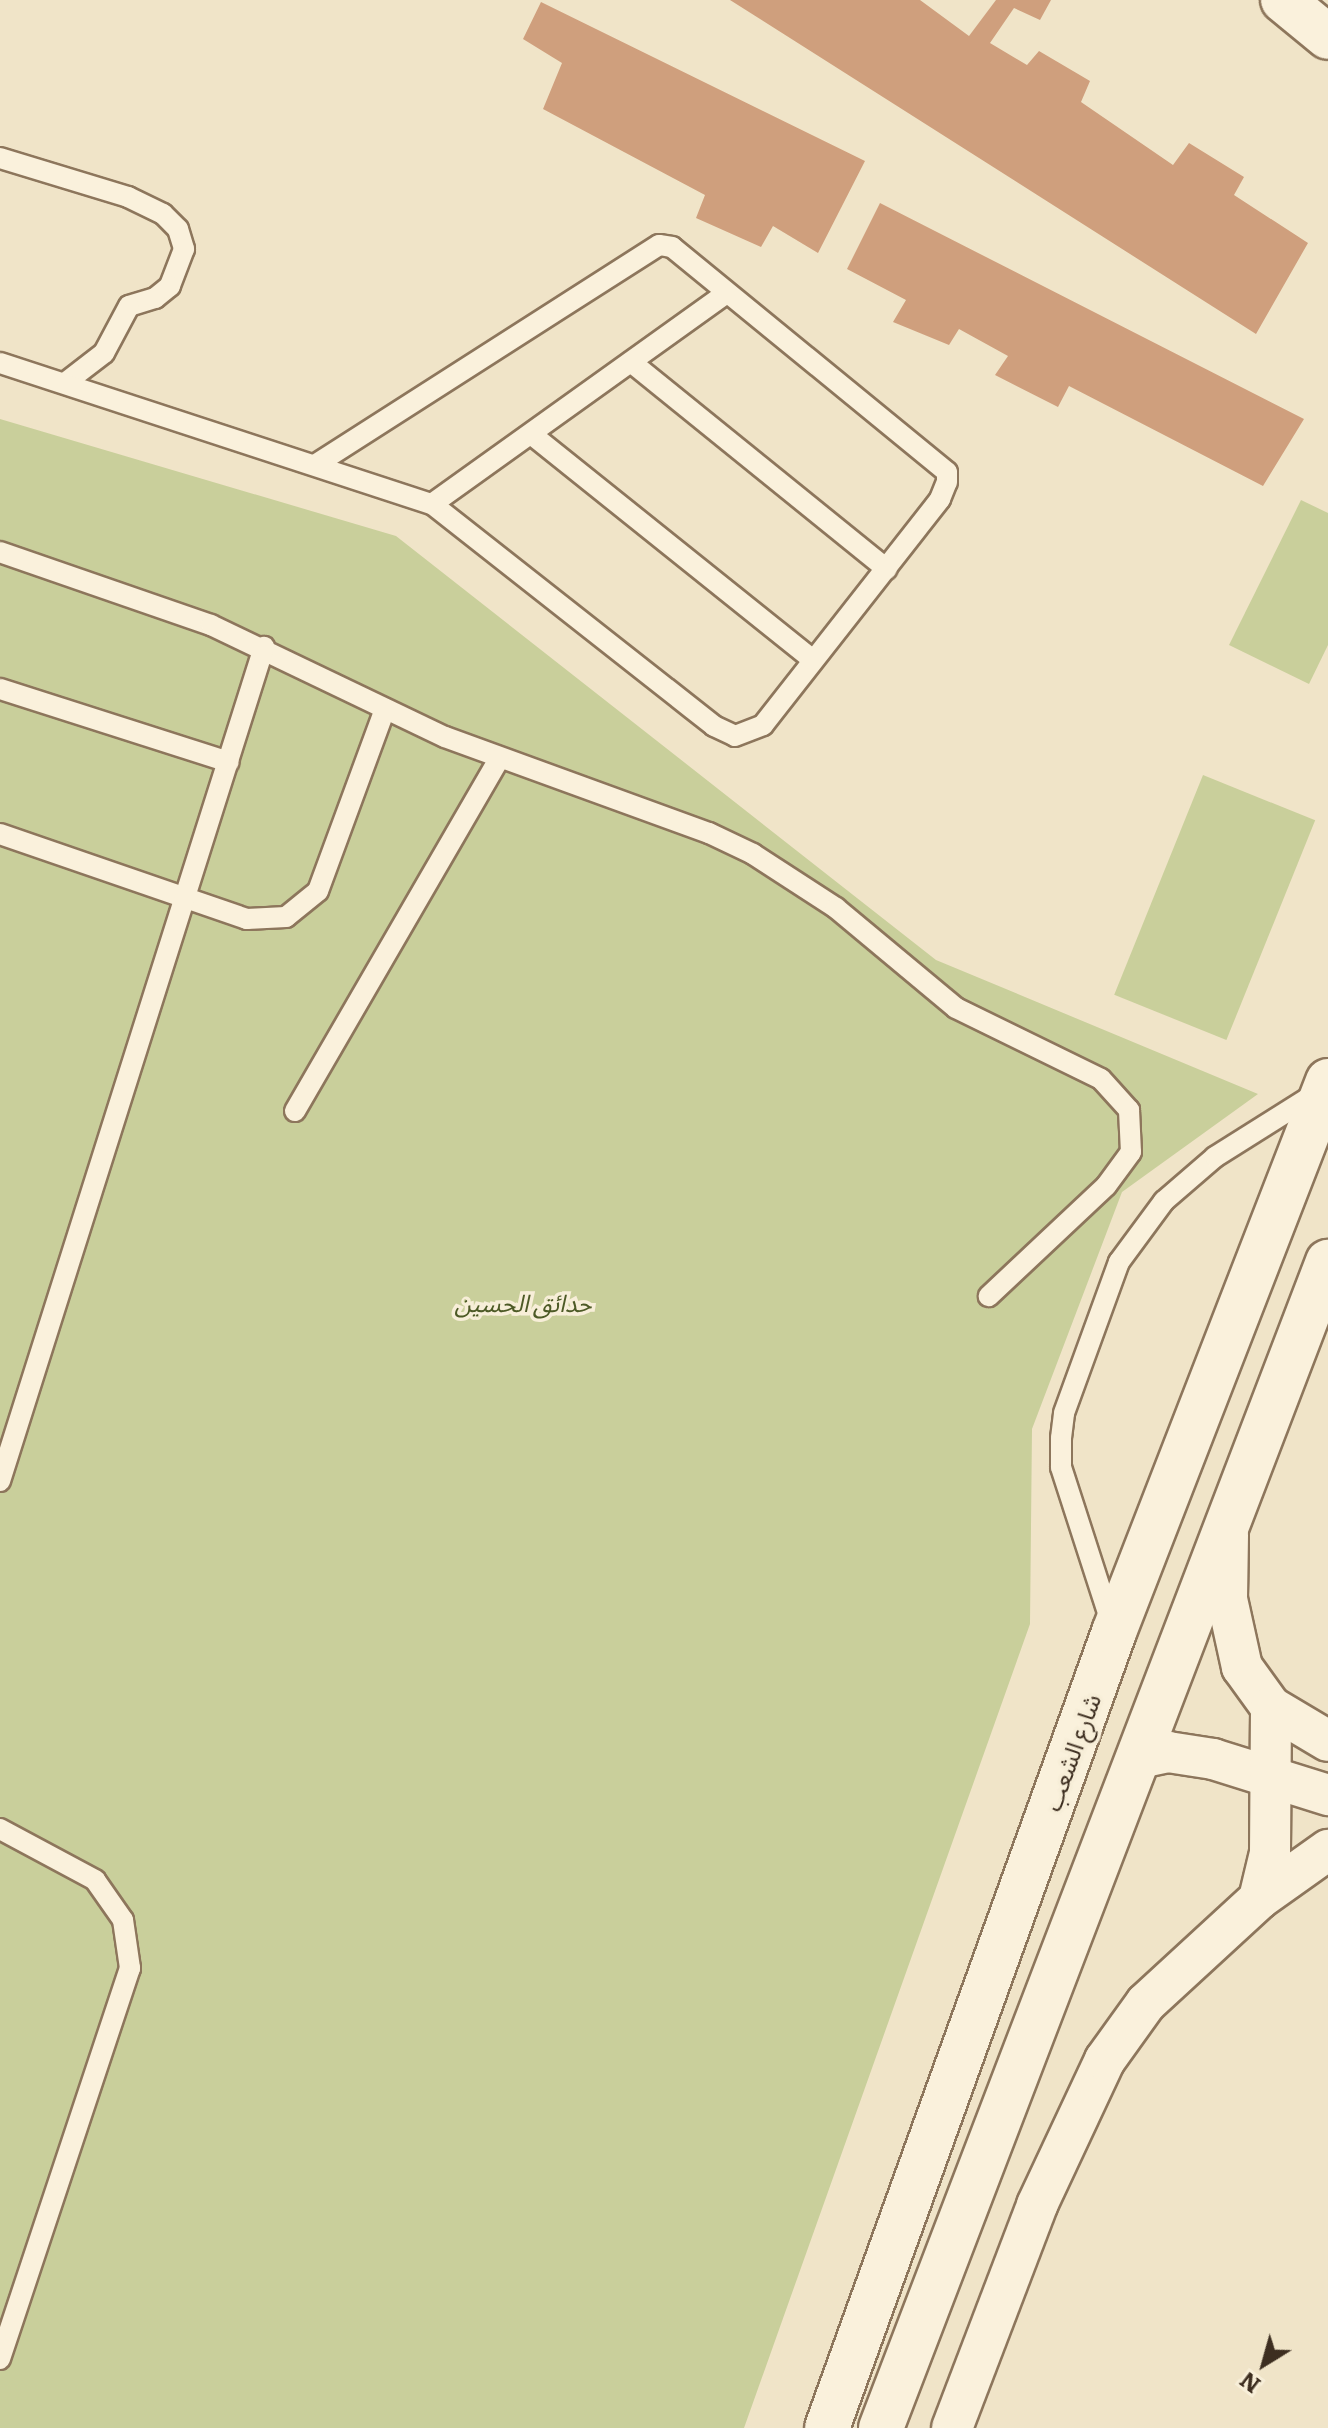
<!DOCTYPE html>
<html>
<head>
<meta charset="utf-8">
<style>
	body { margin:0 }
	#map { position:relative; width:1328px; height:2428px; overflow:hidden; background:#f0e4c8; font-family:Literata,"Noto Sans Arabic",serif }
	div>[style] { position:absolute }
	.green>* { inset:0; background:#c9cf9b; transform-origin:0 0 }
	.building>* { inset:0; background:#cf9f7d }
	.roads { filter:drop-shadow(2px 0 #8d765c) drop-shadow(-2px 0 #8d765c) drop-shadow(0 2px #8d765c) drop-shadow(0 -2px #8d765c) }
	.service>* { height:20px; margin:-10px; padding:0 10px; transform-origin:10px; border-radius:10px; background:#faf1dc }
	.minor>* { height:40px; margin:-20px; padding:0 20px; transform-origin:20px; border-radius:20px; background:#faf1dc }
	.secondary>* { height:44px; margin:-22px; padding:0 22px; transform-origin:22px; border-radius:22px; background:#faf1dc }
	span { translate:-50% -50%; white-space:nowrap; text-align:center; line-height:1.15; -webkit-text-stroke:7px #f7eed8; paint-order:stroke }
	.park-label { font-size:24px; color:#4d5a26; font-style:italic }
	.street-label { font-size:24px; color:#3d2e20 }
	.north { position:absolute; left:1224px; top:2324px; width:80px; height:80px; -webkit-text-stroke:6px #f7eed8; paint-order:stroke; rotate:217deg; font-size:22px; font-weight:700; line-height:32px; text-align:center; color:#3d2e20 }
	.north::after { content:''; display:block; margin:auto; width:28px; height:36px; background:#3d2e20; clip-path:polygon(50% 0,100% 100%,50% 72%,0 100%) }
</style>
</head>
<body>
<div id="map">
	<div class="green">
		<div style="clip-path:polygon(0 419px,396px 536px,936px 960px,1258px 1094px,1122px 1192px,1032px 1429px,1030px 1624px,744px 2428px,0 2428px)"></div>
		<div style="clip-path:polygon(1301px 500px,1328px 513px,1328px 645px,1309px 684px,1229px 645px)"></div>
		<div style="left:1203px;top:775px;width:121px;height:237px;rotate:22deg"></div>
	</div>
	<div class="building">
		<div style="clip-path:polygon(730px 0,920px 0,969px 36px,996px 0,1051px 0,1040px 20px,1014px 8px,990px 43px,1027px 65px,1039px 51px,1090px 81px,1081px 102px,1173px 165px,1189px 143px,1244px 177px,1234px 195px,1308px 243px,1256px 334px)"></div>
		<div style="clip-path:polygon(541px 2px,865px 161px,818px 253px,773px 226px,761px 247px,696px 218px,705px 195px,543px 109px,562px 63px,523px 39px)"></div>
		<div style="clip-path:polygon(880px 203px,1304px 419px,1263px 486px,1069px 386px,1058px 407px,995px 375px,1008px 356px,959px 329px,949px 345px,893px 322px,906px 300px,847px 269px)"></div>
	</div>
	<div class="roads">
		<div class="service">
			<div style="left:0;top:158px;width:134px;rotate:16.9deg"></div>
			<div style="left:128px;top:197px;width:39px;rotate:26deg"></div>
			<div style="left:163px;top:214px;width:21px;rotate:45deg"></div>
			<div style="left:178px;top:229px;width:21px;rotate:73deg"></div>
			<div style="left:184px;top:249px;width:40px;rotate:111deg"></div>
			<div style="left:170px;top:286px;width:19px;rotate:141deg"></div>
			<div style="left:155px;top:298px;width:27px;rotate:163deg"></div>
			<div style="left:129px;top:306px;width:53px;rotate:118deg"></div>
			<div style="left:104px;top:353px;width:49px;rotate:142.4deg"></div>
			<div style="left:631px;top:362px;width:329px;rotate:39deg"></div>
			<div style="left:0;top:363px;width:454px;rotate:18.1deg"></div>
			<div style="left:432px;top:504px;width:359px;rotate:38.2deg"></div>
			<div style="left:714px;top:726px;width:23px;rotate:25deg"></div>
			<div style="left:735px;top:736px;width:30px;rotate:-21deg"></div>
			<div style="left:763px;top:725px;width:287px;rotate:-51.9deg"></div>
			<div style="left:940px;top:499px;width:18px;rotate:-68deg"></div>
			<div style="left:947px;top:482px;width:10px;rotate:-90deg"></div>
			<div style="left:947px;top:472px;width:355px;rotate:-140.7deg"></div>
			<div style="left:672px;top:247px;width:13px;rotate:-171deg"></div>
			<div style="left:659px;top:245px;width:406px;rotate:147.4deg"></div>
			<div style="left:531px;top:434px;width:361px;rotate:38.7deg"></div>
			<div style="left:432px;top:504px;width:360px;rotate:-35.6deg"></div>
			<div style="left:0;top:552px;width:223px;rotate:19.1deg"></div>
			<div style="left:211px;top:625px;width:259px;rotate:25.6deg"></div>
			<div style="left:445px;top:737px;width:281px;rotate:20deg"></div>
			<div style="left:709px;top:833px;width:49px;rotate:25.5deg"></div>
			<div style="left:753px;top:854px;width:99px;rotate:33deg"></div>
			<div style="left:836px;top:908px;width:156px;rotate:39.8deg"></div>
			<div style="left:956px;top:1008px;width:161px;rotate:26.1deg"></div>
			<div style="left:1101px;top:1079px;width:42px;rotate:47.9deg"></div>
			<div style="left:1129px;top:1110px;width:42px;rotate:87.3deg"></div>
			<div style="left:1131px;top:1152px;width:42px;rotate:126.3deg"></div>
			<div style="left:1106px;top:1186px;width:161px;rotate:136.8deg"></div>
			<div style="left:0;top:689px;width:240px;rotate:17.7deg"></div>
			<div style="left:0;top:834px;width:261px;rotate:19deg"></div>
			<div style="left:247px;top:919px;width:39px;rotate:-3deg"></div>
			<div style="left:286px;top:917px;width:41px;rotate:-39.1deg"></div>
			<div style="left:318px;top:891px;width:194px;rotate:-69.8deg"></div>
			<div style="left:295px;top:1111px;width:407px;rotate:-59.9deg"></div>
			<div style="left:0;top:1481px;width:875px;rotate:-72.43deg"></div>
			<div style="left:1111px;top:1622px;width:163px;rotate:-107.9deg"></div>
			<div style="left:1061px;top:1467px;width:29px;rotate:-90deg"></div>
			<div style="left:1061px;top:1438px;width:25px;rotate:-83deg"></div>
			<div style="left:1064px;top:1413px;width:161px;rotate:-70deg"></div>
			<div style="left:1119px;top:1262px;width:76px;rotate:-53.6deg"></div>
			<div style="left:1164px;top:1201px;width:67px;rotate:-40.8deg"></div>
			<div style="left:1215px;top:1157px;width:118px;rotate:-32.2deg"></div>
			<div style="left:0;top:1829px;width:108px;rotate:28.2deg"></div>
			<div style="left:95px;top:1880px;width:49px;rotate:55deg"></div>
			<div style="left:123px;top:1920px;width:49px;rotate:81.7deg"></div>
			<div style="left:130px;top:1968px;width:412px;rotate:108.4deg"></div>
		</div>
		<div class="minor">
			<div style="left:1228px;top:1535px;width:64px;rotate:90.9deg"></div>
			<div style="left:1227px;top:1599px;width:70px;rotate:77.6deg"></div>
			<div style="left:1242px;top:1667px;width:49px;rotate:54.1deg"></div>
			<div style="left:1271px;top:1707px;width:66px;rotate:30.8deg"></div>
			<div style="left:1140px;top:1758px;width:29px;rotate:-12deg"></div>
			<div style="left:1168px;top:1752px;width:46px;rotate:8.8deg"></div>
			<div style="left:1213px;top:1759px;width:121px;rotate:17.4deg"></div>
			<div style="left:1259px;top:1899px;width:47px;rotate:-76.6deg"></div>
			<div style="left:1270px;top:1853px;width:146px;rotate:-89.6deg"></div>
			<div style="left:952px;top:2428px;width:239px;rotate:-69.1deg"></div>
			<div style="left:1037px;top:2205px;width:160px;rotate:-64.9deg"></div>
			<div style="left:1105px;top:2060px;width:70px;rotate:-54.3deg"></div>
			<div style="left:1146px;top:2003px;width:154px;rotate:-42.6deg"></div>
			<div style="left:1259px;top:1899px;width:85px;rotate:-35.4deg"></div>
		</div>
		<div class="secondary">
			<div style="left:1283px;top:0;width:58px;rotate:39.4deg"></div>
			<div style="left:827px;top:2428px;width:846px;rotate:-70.17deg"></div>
			<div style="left:1114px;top:1632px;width:591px;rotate:-68.77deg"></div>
			<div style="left:881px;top:2428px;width:1249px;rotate:-69.03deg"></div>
		</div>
	</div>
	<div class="park-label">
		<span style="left:523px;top:1302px">حدائق الحسين</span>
	</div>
	<div class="street-label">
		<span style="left:1071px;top:1752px;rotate:-70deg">شارع الشعب</span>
	</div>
	<div class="north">N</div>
</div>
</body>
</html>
